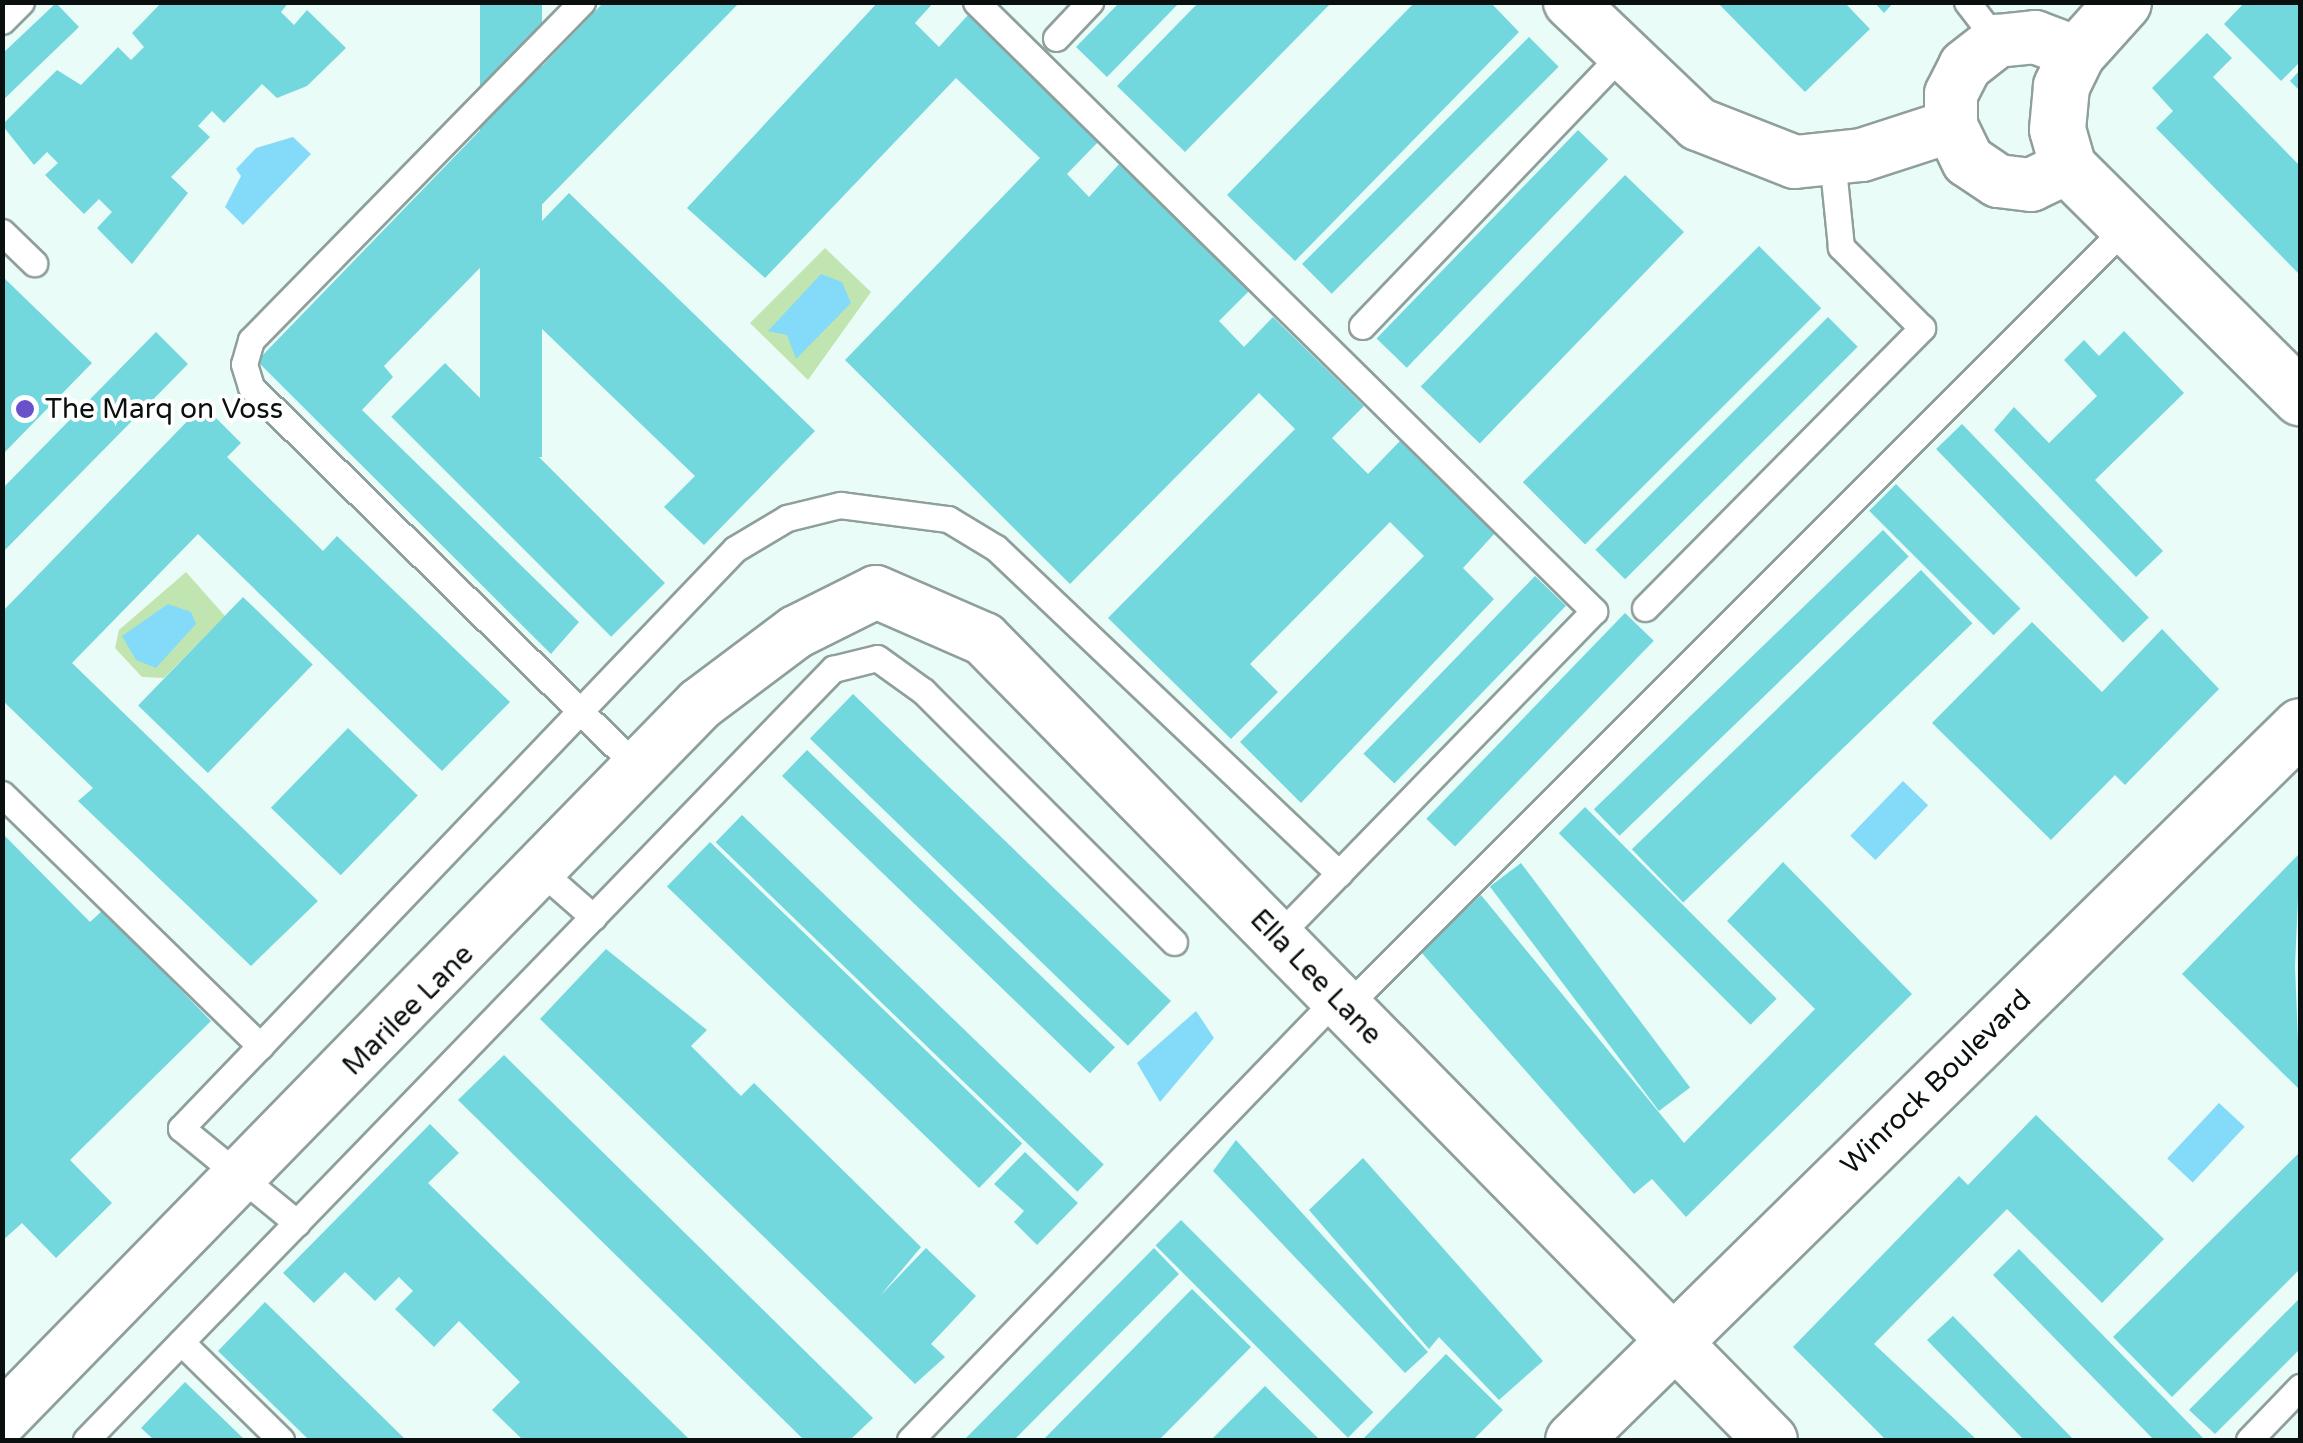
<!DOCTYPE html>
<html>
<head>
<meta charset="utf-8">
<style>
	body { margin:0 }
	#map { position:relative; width:2303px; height:1443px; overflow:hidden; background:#eafcf8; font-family:"Varela Round",sans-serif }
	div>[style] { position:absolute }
	.green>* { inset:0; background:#c0e5b1 }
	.water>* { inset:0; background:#84daf9; transform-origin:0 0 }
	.building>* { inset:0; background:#73d7de; transform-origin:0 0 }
	.roads { filter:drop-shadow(2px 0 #8f9f9c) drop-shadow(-2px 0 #8f9f9c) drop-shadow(0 2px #8f9f9c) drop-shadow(0 -2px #8f9f9c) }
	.service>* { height:25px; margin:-12.5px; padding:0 12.5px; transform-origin:12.5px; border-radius:12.5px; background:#fff }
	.minor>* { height:52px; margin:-26px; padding:0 26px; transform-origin:26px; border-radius:26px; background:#fff }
	.tertiary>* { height:55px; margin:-27.5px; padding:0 27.5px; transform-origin:27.5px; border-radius:27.5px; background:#fff }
	.dots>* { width:28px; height:28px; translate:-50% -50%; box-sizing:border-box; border:5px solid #fff; border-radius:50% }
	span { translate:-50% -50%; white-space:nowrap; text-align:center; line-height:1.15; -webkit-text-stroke:8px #fff; paint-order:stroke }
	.poi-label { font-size:28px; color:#0a100f }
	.left { translate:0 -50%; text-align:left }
	.street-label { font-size:28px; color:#0a100f }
	.frame { position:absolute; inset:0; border:5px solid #0a100f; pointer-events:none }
</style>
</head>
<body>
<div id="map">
	<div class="green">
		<div style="clip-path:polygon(825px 248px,871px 292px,808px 380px,750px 323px)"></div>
		<div style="clip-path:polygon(186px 572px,225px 616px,164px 678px,142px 677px,115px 648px,119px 630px)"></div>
	</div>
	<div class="water">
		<div style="clip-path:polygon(293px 137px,311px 154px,243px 225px,225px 207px,241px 176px,236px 169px,256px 148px)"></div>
		<div style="clip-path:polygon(821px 274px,842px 282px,851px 303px,796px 359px,787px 335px,768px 331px)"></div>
		<div style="clip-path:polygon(168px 604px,191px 612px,196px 624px,156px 668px,136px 660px,122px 636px)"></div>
		<div style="left:1903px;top:781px;width:35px;height:76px;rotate:44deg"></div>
		<div style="clip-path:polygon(1196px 1011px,1214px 1038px,1160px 1102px,1137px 1063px)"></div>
		<div style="left:2219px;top:1103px;width:35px;height:76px;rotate:43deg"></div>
	</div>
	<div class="building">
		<div style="clip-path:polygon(162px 2px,289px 2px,281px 12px,294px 25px,307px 10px,346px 48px,307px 86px,277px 98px,262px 84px,224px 123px,212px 111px,198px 126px,210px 137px,171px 177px,188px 193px,132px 264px,97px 228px,112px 212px,99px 199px,84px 214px,45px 175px,58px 163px,47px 152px,34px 165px,2px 125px,57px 70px,81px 85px,118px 47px,131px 60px,144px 47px,132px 33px)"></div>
		<div style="left:480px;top:2px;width:62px;height:455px"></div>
		<div style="clip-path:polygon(604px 2px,740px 2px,384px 366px,393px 377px,362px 410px,579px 622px,551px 654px,257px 361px)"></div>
		<div style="clip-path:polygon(878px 2px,934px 2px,915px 23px,939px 47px,968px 15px,1098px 142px,1067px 174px,1089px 197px,1120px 163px,1250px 290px,1219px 321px,1244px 347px,1273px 317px,1364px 406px,1332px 438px,1368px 474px,1400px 441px,1495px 533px,1463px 568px,1494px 599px,1301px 803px,1240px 742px,1424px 556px,1390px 522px,1250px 664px,1278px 692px,1231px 739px,1108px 618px,1295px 429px,1259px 393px,1070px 584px,845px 360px,1040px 158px,956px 78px,765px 278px,687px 208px)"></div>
		<div style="clip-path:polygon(1120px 2px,1180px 2px,1107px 77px,1076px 47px)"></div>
		<div style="clip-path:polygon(1199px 2px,1332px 2px,1185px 152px,1117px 86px)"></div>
		<div style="clip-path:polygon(1415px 2px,1490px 2px,1519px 32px,1295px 261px,1227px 195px)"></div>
		<div style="clip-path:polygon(1717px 2px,1844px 2px,1870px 29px,1805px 92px)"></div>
		<div style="clip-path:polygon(1874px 2px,1894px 2px,1884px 13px)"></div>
		<div style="clip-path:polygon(2245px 2px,2300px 2px,2300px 62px,2281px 81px,2224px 24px)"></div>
		<div style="clip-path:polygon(56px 3px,79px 27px,2px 101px,2px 54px)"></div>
		<div style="clip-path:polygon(2207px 33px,2232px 58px,2213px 77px,2300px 166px,2300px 275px,2156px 128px,2173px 111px,2152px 88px)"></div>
		<div style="left:1529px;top:37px;width:42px;height:321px;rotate:45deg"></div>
		<div style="clip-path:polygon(2300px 70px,2300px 91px,2290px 81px)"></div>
		<div style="left:1578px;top:130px;width:42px;height:290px;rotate:44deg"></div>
		<div style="left:1625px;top:175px;width:82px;height:294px;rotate:44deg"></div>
		<div style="clip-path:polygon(569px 193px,815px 431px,704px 545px,664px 507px,695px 476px,488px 277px)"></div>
		<div style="left:1759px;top:246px;width:88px;height:334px;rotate:45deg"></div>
		<div style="clip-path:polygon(2px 276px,92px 363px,2px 455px)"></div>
		<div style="left:1828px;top:317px;width:42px;height:329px;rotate:45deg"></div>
		<div style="clip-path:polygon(2124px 331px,2184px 393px,2095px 480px,2163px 551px,2136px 577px,1994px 430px,2014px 407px,2049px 443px,2097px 396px,2064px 360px,2084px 340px,2099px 356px)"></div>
		<div style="clip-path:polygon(156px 332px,188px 364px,2px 553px,2px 489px)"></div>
		<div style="left:445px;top:363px;width:311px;height:76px;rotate:45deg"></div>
		<div style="clip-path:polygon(203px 405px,241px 443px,227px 457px,323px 551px,337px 536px,510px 702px,442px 771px,198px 534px,72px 663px,318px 901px,251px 966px,78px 801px,93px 788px,2px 700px,2px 612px)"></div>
		<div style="left:1962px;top:424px;width:269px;height:36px;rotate:46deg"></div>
		<div style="left:1896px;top:484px;width:176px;height:38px;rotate:45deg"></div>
		<div style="left:1883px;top:530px;width:37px;height:402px;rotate:46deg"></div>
		<div style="left:1921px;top:570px;width:74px;height:402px;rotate:46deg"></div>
		<div style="left:1535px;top:576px;width:43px;height:247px;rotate:44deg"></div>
		<div style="left:243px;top:597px;width:97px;height:151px;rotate:44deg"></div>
		<div style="left:1625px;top:613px;width:40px;height:286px;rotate:44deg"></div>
		<div style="clip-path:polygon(2032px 622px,2102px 692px,2162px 629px,2219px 689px,2125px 785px,2115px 775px,2051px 840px,1932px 723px)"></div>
		<div style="left:853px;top:694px;width:442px;height:62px;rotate:44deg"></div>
		<div style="left:348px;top:728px;width:97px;height:111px;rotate:44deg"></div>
		<div style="left:807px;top:750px;width:428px;height:36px;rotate:44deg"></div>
		<div style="left:1585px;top:807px;width:271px;height:37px;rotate:45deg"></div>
		<div style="left:742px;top:815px;width:503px;height:38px;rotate:44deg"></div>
		<div style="clip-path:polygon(2px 833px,90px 922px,103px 910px,211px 1021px,70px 1160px,112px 1203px,56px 1258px,22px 1223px,2px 1241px)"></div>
		<div style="left:710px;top:842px;width:434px;height:62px;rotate:44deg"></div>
		<div style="clip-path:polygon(2300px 853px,2295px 966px,2300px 1090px,2182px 974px)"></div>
		<div style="clip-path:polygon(1783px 862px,1912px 994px,1686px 1217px,1652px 1179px,1634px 1194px,1421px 952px,1481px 895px,1684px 1143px,1815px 1009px,1727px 921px)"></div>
		<div style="left:1521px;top:863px;width:281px;height:39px;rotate:53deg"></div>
		<div style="clip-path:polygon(606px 949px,707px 1030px,691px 1046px,741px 1096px,754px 1083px,921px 1247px,880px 1296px,926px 1248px,976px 1296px,931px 1344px,945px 1357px,915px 1384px,540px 1019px)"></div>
		<div style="clip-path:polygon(504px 1055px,873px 1418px,850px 1440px,804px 1440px,458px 1100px)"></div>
		<div style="clip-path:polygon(2036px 1115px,2164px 1239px,2102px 1303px,2007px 1209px,1874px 1344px,1977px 1440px,1886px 1440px,1793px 1347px,1959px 1176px,1968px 1185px)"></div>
		<div style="clip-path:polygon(430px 1124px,459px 1153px,428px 1183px,690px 1440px,523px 1440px,492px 1410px,520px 1382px,459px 1321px,434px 1347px,395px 1309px,413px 1291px,399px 1277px,375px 1301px,345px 1272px,314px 1303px,283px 1273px)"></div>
		<div style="clip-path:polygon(1236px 1140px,1428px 1352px,1405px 1373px,1213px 1171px)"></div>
		<div style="clip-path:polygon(1025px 1152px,1078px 1203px,1037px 1245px,1014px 1222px,1024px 1211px,994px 1184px)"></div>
		<div style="clip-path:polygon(2300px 1152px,2300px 1269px,2172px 1397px,2113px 1337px)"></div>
		<div style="clip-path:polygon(1363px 1158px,1543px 1361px,1499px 1400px,1439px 1337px,1429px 1349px,1309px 1210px)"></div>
		<div style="left:1181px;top:1220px;width:272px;height:36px;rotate:45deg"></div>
		<div style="clip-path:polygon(1154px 1248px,1179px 1274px,1014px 1440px,964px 1440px)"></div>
		<div style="clip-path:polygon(2019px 1249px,2205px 1440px,2154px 1440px,1993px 1275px)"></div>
		<div style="clip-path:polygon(1192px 1289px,1251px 1347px,1159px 1440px,1043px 1440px)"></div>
		<div style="clip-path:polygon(2300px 1298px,2300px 1349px,2215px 1434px,2189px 1410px)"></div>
		<div style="clip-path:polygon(265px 1302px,406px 1440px,309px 1440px,218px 1351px)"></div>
		<div style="clip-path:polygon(1953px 1316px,2074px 1440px,2024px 1440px,1927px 1340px)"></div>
		<div style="clip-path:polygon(1446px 1354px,1503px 1410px,1473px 1440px,1362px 1440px)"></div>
		<div style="clip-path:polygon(185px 1382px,245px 1440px,154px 1440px,141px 1428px)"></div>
		<div style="clip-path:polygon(1265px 1386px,1320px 1440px,1211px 1440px)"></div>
	</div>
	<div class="roads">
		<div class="service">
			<div style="left:582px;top:2px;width:473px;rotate:134.4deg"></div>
			<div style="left:251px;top:340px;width:25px;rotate:106deg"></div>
			<div style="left:244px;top:364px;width:24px;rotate:73deg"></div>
			<div style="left:251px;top:387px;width:546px;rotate:44.55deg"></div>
			<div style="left:976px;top:2px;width:868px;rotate:44.58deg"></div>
			<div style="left:1594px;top:611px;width:455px;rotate:134.2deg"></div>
			<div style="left:1967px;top:2px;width:49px;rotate:52.4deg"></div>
			<div style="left:2px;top:21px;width:27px;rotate:-45deg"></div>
			<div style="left:1056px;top:38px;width:50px;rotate:-46.6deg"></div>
			<div style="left:2px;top:232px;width:45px;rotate:44.1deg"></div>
			<div style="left:1362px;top:326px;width:376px;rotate:-46.3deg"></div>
			<div style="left:1645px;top:608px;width:394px;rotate:-45.3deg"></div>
			<div style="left:1922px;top:328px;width:115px;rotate:-135deg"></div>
			<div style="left:1841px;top:247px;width:89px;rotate:-95.8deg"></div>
			<div style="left:2px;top:794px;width:361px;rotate:44.3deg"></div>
			<div style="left:260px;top:1046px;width:114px;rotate:133.9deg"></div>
			<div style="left:181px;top:1128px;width:150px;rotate:39.3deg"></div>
			<div style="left:543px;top:873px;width:67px;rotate:41.3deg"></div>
			<div style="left:1346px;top:1007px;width:1103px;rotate:-45deg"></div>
			<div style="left:260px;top:1046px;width:687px;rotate:-46.3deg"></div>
			<div style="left:735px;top:549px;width:61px;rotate:-30.8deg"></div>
			<div style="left:787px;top:518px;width:55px;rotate:-13.8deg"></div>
			<div style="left:840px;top:505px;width:109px;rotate:7.4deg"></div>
			<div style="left:948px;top:519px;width:56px;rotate:31.1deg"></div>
			<div style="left:996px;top:548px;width:473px;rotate:43.5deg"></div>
			<div style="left:181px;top:1342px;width:140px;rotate:44.4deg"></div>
			<div style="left:86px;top:1440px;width:1074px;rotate:-45.91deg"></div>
			<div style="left:833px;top:669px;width:45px;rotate:-14deg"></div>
			<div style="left:877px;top:658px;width:57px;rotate:35.7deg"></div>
			<div style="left:923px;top:691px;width:355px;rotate:45deg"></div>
			<div style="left:910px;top:1440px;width:615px;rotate:-45.99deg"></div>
			<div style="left:2249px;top:1440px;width:74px;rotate:-46.1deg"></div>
		</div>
		<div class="minor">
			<div style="left:1570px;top:2px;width:177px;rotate:43.6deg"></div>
			<div style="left:1698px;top:124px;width:104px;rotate:21.4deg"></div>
			<div style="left:1795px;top:162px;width:67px;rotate:-6deg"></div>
			<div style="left:1862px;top:155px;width:94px;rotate:-18deg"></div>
			<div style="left:2068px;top:167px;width:41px;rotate:154.1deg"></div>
			<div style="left:2031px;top:185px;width:33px;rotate:-173deg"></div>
			<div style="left:1998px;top:181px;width:36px;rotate:-146deg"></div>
			<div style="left:1968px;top:161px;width:39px;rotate:-116deg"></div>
			<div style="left:1951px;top:126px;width:32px;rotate:-90deg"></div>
			<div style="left:1951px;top:94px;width:31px;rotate:-63deg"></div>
			<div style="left:1965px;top:66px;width:41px;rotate:-38deg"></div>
			<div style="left:1997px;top:41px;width:38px;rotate:-6deg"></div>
			<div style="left:2035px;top:37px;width:45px;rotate:20.9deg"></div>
			<div style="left:2px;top:1419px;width:999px;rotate:-45.69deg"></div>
			<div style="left:700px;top:704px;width:120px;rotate:-36.9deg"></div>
			<div style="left:796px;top:632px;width:89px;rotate:-26.6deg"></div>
			<div style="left:876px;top:592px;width:118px;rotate:23.5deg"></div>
			<div style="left:984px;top:639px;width:1123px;rotate:45.51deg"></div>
		</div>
		<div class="tertiary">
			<div style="left:2123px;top:2px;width:69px;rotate:132deg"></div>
			<div style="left:2077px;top:53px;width:37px;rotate:116deg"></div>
			<div style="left:2061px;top:86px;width:43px;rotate:95.3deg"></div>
			<div style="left:2057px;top:129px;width:40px;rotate:74deg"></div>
			<div style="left:2068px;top:167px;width:327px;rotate:44.8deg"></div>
			<div style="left:1573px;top:1440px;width:1019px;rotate:-44.48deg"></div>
		</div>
	</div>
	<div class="dots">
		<div style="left:25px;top:409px;background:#6951ca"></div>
	</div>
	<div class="poi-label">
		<span class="left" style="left:45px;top:409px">The Marq on Voss</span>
	</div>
	<div class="street-label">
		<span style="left:1316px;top:977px;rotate:46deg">Ella Lee Lane</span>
		<span style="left:408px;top:1010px;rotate:-45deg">Marilee Lane</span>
		<span style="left:1936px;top:1082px;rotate:-44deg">Winrock Boulevard</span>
	</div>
	<div class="frame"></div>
</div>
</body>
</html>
